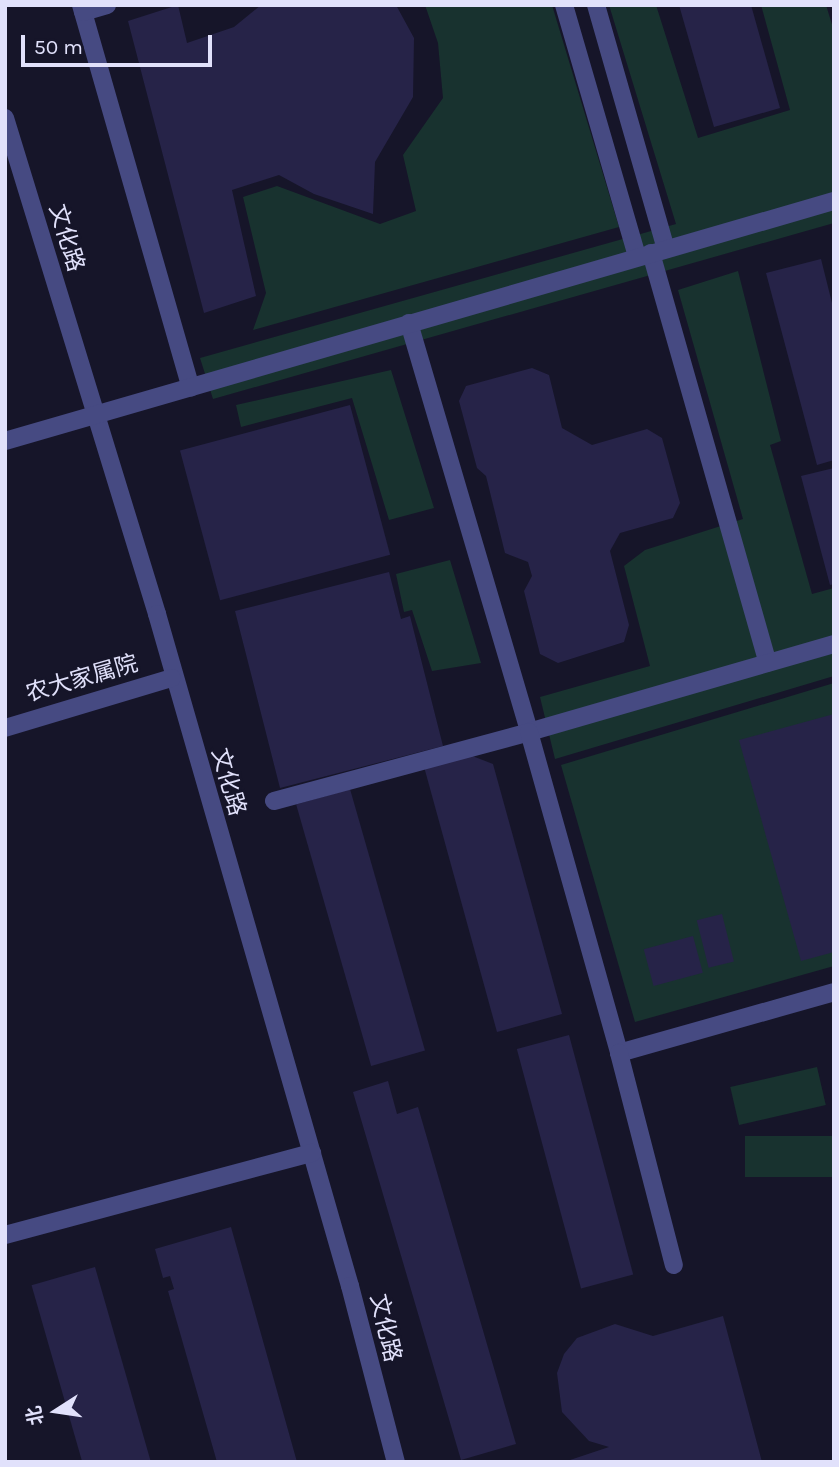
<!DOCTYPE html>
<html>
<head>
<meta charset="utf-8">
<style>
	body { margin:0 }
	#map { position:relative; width:839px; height:1467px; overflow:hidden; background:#161529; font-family:Karla,"Noto Sans SC",sans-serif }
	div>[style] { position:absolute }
	.green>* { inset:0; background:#18322f; transform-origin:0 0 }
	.building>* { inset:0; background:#262348; transform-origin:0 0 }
	.minor>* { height:18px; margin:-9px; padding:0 9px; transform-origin:9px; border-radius:9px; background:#464a82 }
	span { translate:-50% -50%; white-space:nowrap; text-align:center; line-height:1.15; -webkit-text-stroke:5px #161529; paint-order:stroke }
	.street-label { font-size:23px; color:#e1e1fb }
	.frame { position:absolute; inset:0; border:7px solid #e1e1fb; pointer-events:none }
	.north { position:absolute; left:21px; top:1376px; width:70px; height:70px; -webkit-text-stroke:5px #161529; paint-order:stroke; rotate:258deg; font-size:19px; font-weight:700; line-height:28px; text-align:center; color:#e1e1fb }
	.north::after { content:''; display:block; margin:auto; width:24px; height:32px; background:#e1e1fb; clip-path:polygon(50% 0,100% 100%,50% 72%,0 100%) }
	.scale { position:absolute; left:21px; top:35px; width:191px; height:32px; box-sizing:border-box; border:4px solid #e1e1fb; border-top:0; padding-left:9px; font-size:21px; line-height:24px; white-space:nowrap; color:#e1e1fb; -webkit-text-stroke:5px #161529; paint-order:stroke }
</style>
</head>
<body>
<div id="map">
	<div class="green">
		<div style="clip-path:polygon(425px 5px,552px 5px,619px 227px,253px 330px,266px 293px,243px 197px,277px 186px,380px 224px,416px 211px,403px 155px,443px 98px,438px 43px)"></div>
		<div style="clip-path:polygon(609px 5px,656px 5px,698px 138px,790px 110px,761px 5px,826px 5px,834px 31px,834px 223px,213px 399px,200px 358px,676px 224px)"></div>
		<div style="clip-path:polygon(738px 271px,781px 441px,770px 445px,812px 594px,834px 588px,834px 676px,555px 759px,540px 697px,650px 666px,624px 566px,645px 550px,743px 519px,678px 290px)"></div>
		<div style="clip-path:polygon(391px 370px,434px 508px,389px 520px,352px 398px,241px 427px,236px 405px)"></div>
		<div style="clip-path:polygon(450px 560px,481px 663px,432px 671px,412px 610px,404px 612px,396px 574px)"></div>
		<div style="clip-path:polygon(834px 683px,834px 966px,635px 1022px,561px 765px)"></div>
		<div style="left:817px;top:1067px;width:39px;height:89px;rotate:77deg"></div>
		<div style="left:834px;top:1136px;width:41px;height:89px;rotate:90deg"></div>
	</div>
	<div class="building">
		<div style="clip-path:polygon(178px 5px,187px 43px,234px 27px,261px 5px,396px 5px,414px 38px,413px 97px,375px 162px,373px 214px,314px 194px,279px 175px,232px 190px,256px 296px,204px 313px,128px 21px)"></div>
		<div style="clip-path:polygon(679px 5px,751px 5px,780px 108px,714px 127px)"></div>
		<div style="clip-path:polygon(821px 259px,834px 311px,834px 460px,817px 465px,766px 273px)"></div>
		<div style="clip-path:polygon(532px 368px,549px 375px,562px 428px,592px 445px,647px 429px,662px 438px,680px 503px,673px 518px,620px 533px,610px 551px,629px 625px,624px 642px,558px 663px,540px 654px,524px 591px,532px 576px,528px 562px,505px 553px,486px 476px,477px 468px,459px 401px,466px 386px)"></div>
		<div style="left:350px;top:405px;width:155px;height:176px;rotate:75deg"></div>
		<div style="clip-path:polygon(834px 468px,834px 584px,830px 585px,801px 476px)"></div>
		<div style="clip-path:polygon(389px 572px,401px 619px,410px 616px,443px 746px,280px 788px,235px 611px)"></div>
		<div style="clip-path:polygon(834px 714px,834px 952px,801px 961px,739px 740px)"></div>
		<div style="clip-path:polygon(462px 752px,493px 764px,562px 1014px,497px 1032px,423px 763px)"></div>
		<div style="left:350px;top:789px;width:272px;height:56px;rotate:74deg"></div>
		<div style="left:722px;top:914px;width:49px;height:26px;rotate:76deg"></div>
		<div style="left:693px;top:936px;width:38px;height:51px;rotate:75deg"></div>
		<div style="left:569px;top:1035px;width:248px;height:54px;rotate:75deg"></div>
		<div style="clip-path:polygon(388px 1081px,397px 1114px,418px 1107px,516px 1444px,461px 1460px,353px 1092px)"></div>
		<div style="clip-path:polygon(231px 1227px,297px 1462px,217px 1462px,168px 1291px,174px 1289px,170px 1276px,163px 1278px,155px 1249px)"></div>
		<div style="left:95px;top:1267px;width:203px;height:66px;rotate:74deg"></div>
		<div style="clip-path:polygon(723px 1316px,762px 1462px,564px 1462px,609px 1447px,589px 1441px,562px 1412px,557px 1373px,564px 1354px,577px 1338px,615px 1324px,653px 1336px)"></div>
	</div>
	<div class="minor">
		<div style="left:81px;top:5px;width:398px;rotate:74deg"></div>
		<div style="left:564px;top:5px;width:262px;rotate:73.8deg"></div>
		<div style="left:596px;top:5px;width:254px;rotate:74deg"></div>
		<div style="left:83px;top:12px;width:25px;rotate:-16deg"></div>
		<div style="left:5px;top:118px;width:519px;rotate:72.96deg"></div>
		<div style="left:157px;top:614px;width:699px;rotate:73.98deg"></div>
		<div style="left:350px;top:1286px;width:182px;rotate:75.4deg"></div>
		<div style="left:651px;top:253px;width:426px;rotate:74.1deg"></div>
		<div style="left:409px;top:323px;width:426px;rotate:73.6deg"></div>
		<div style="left:529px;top:732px;width:317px;rotate:-16.1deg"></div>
		<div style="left:5px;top:441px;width:863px;rotate:-16.15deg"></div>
		<div style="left:5px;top:728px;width:174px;rotate:-16.7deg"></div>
		<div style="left:274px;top:801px;width:264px;rotate:-15.1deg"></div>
		<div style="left:529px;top:732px;width:333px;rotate:74.3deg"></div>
		<div style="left:619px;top:1053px;width:223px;rotate:-15.8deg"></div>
		<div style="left:619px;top:1053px;width:219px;rotate:75.5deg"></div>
		<div style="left:5px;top:1235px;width:318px;rotate:-15deg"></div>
	</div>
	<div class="street-label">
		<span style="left:66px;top:238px;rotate:73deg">文化路</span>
		<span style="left:82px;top:679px;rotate:-16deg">农大家属院</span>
		<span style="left:228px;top:782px;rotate:74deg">文化路</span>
		<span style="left:385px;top:1328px;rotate:77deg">文化路</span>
	</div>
	<div class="frame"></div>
	<div class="north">北</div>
	<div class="scale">50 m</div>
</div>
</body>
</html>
